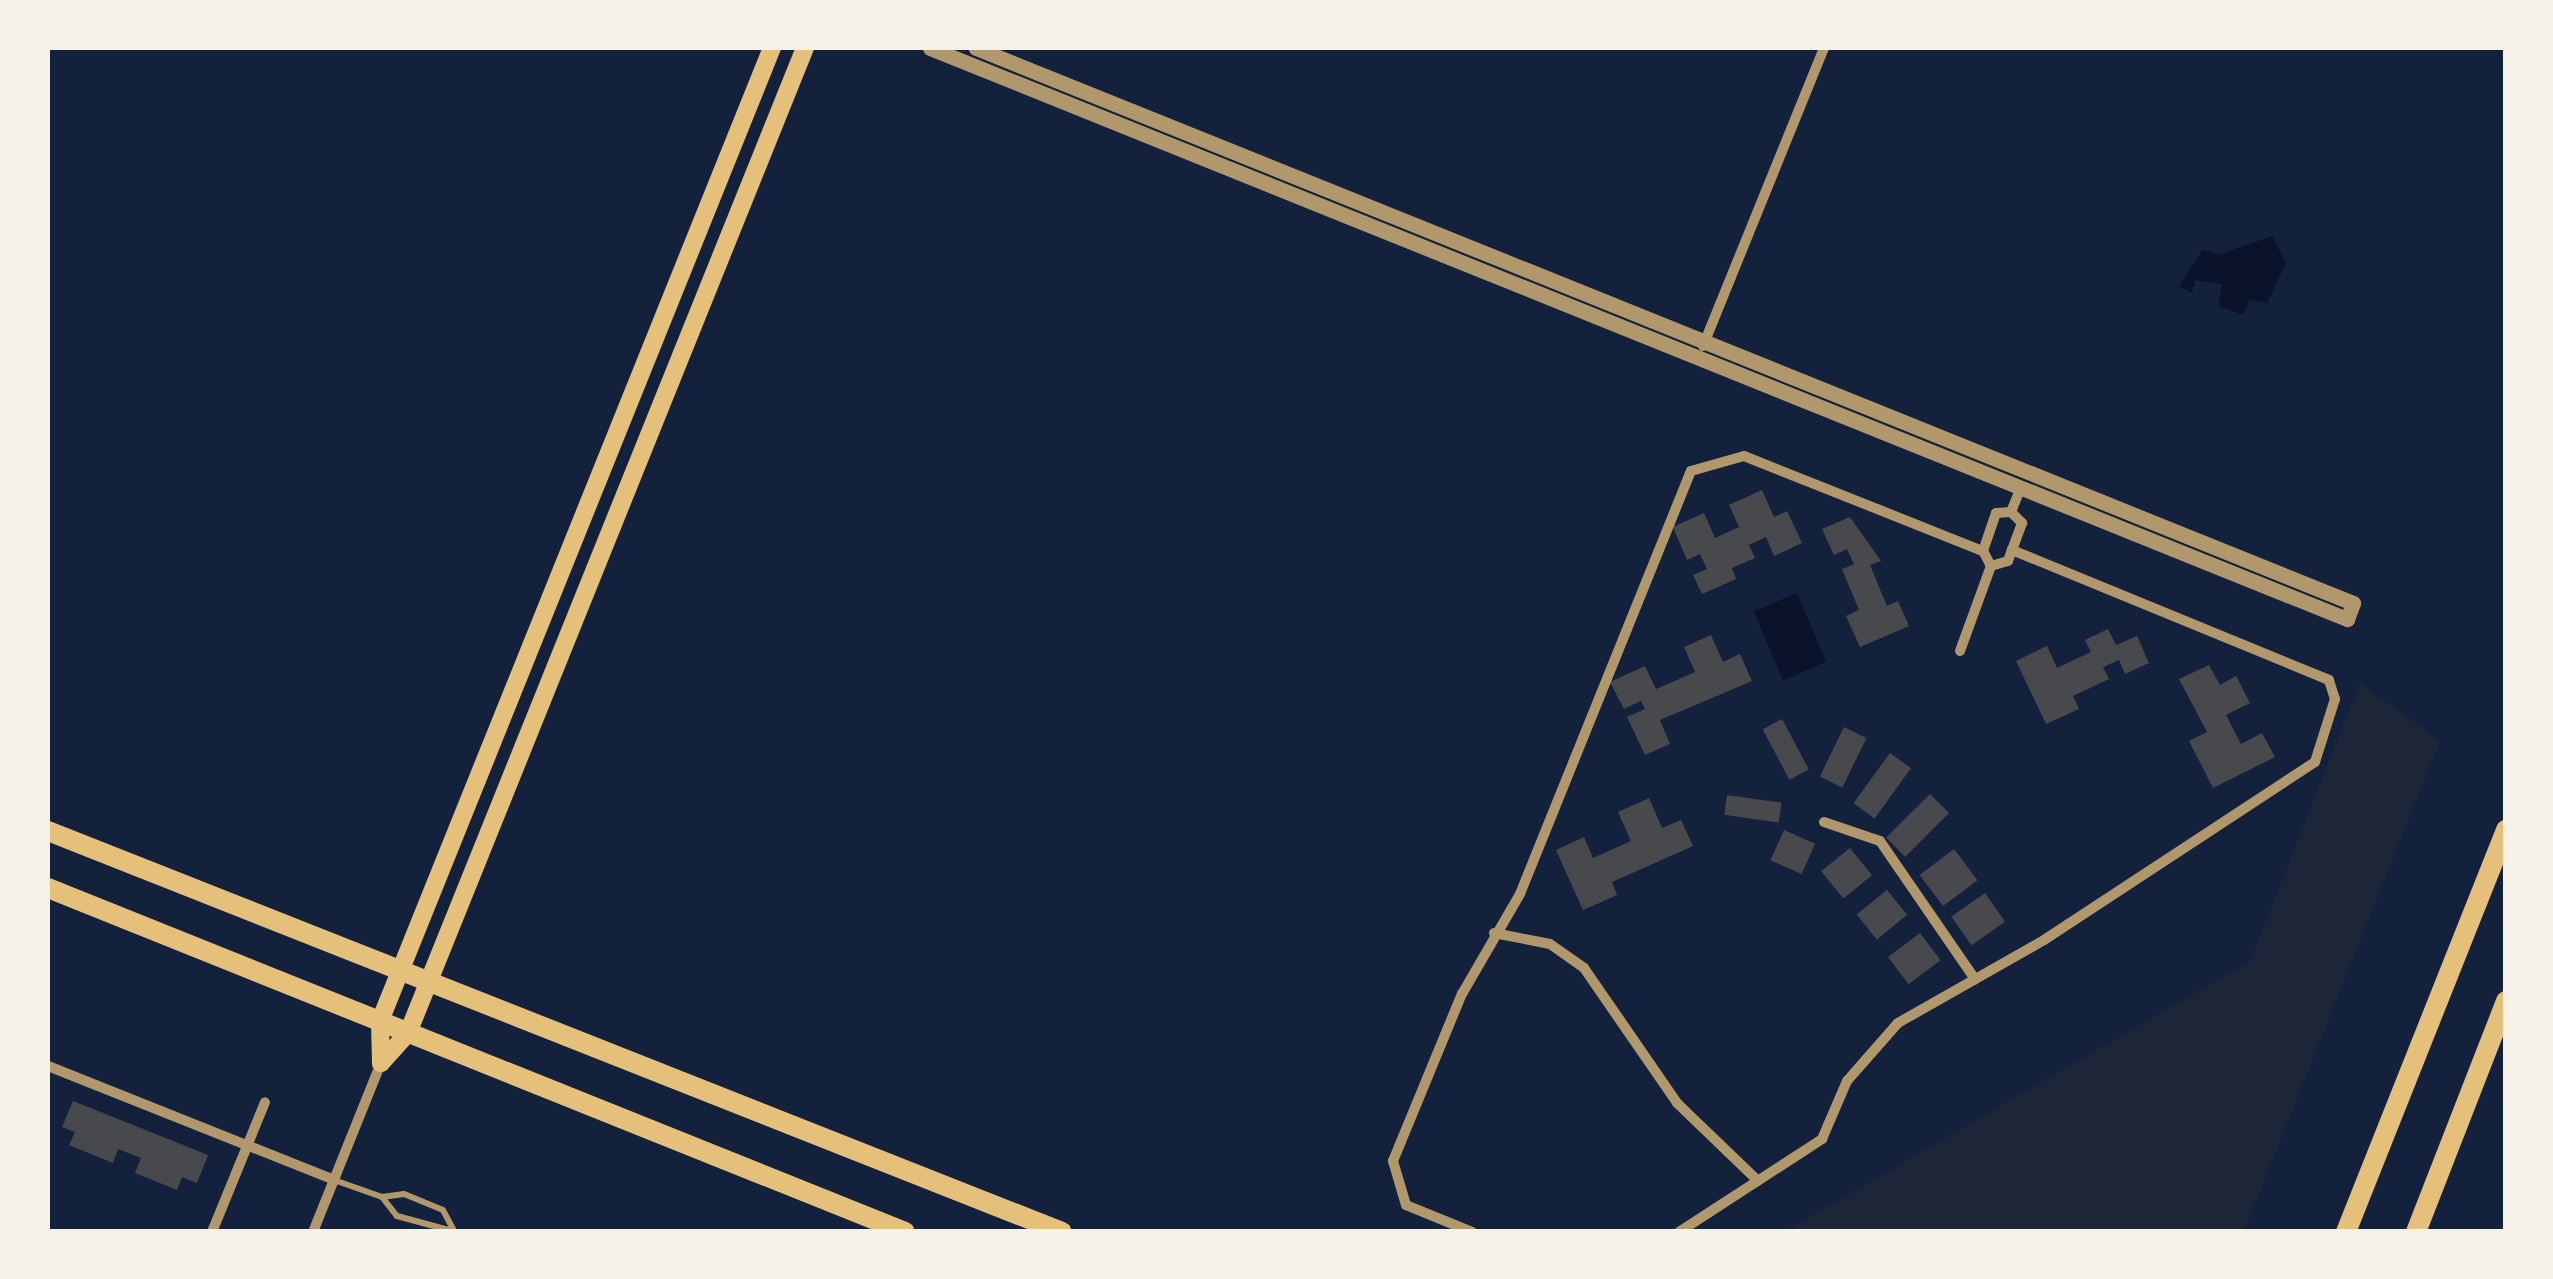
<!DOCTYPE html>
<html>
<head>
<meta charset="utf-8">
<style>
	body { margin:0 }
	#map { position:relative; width:2553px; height:1279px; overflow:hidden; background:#14213d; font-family:"Noto Sans",sans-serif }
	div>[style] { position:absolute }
	.green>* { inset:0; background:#1d2539 }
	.water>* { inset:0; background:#0b132b; transform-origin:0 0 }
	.building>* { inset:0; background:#48494c; transform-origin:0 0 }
	.service>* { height:6px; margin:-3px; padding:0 3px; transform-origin:3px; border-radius:3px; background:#b1986c }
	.minor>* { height:10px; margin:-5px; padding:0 5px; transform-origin:5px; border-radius:5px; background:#b1986c }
	.tertiary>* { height:15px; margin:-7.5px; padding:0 7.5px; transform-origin:7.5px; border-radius:7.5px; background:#b1986c }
	.secondary>* { height:18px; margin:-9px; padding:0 9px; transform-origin:9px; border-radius:9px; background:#e5c07b }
	.primary>* { height:20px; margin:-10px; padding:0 10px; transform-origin:10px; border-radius:10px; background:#e5c07b }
	.trunk>* { height:20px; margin:-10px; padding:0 10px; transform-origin:10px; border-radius:10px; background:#e5c07b }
	span { translate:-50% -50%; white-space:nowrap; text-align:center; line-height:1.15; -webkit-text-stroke:8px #f6f1e7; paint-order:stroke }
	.frame { position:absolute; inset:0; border:50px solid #f6f1e7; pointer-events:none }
</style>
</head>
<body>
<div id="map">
	<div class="green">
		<div style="clip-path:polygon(2360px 683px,2440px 741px,2244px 1231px,1785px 1231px,2250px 961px)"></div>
	</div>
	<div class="water">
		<div style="clip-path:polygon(2272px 236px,2286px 263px,2267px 303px,2249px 300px,2243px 315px,2218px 306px,2222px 284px,2195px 281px,2192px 293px,2179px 286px,2203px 249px,2218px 255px)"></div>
		<div style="left:1797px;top:593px;width:75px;height:47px;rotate:67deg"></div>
	</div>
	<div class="building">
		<div style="clip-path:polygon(1762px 490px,1774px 517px,1787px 511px,1802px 543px,1774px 556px,1766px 537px,1749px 545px,1755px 558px,1732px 568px,1736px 579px,1702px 594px,1693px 575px,1707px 569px,1700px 554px,1687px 560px,1673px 527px,1704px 513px,1715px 538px,1739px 527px,1729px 505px)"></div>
		<div style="clip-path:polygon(1850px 517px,1881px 561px,1870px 565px,1887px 606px,1898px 601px,1909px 626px,1860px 647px,1846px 616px,1859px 610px,1842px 569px,1854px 564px,1847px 549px,1834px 555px,1822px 529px)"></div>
		<div style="clip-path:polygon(2108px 629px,2116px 645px,2137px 636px,2149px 663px,2125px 674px,2119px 660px,2103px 667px,2109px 679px,2073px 696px,2079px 709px,2046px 724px,2016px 661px,2047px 646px,2057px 668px,2091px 652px,2085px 640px)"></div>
		<div style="clip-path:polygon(1711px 635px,1723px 662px,1740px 654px,1752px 681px,1660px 720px,1670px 744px,1645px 755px,1627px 717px,1645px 709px,1641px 701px,1624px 709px,1610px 682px,1645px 666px,1656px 689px,1695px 672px,1684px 647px)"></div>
		<div style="clip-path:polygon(2209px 665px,2220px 685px,2236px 676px,2250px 703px,2226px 715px,2241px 744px,2262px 733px,2275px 757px,2213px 788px,2189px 741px,2207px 732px,2179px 679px)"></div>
		<div style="left:1782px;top:719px;width:57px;height:22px;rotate:62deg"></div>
		<div style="left:1844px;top:727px;width:25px;height:55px;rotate:26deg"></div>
		<div style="left:1890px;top:753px;width:26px;height:62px;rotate:36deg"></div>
		<div style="left:1930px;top:794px;width:27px;height:62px;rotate:45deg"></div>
		<div style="left:1727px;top:795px;width:55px;height:20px;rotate:8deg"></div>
		<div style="clip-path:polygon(1649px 798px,1662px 828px,1681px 820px,1693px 846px,1612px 882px,1617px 895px,1583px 910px,1556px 850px,1584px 837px,1593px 858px,1631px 841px,1618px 812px)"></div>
		<div style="left:1784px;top:830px;width:34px;height:33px;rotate:24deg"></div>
		<div style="left:1850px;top:848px;width:35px;height:37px;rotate:51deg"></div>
		<div style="left:1954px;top:849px;width:39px;height:43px;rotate:53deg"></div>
		<div style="left:1887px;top:890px;width:32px;height:39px;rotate:51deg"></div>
		<div style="left:1985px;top:893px;width:35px;height:41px;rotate:55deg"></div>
		<div style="left:1920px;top:933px;width:34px;height:40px;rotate:53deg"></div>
		<div style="clip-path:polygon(73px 1101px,208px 1155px,197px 1183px,182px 1177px,177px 1190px,135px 1173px,141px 1158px,118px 1149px,113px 1163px,69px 1145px,75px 1132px,62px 1127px)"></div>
	</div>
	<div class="service">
		<div style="left:334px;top:1180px;width:51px;rotate:19.5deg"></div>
		<div style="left:453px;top:1229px;width:21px;rotate:-118deg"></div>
		<div style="left:443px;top:1210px;width:42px;rotate:-157.7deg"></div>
		<div style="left:404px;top:1194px;width:22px;rotate:172deg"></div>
		<div style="left:382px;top:1197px;width:24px;rotate:52deg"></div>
		<div style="left:397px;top:1216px;width:61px;rotate:15.2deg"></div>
	</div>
	<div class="minor">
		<div style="left:1703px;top:346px;width:322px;rotate:-67.9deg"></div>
		<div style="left:2011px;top:512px;width:16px;rotate:45deg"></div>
		<div style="left:2022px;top:523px;width:40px;rotate:110.2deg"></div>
		<div style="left:2008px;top:561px;width:18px;rotate:164deg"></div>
		<div style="left:1991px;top:566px;width:17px;rotate:-118deg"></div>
		<div style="left:1983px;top:551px;width:40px;rotate:-71.1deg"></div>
		<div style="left:1996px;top:513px;width:15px;rotate:-4deg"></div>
		<div style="left:2011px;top:512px;width:27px;rotate:-68deg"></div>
		<div style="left:1960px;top:651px;width:90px;rotate:-70deg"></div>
		<div style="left:1824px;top:822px;width:59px;rotate:18.7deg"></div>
		<div style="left:1880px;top:841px;width:168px;rotate:55.5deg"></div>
		<div style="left:1494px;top:933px;width:57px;rotate:11.1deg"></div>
		<div style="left:1550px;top:944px;width:42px;rotate:35.2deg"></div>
		<div style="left:1584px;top:968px;width:164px;rotate:55.4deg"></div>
		<div style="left:1677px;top:1103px;width:112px;rotate:43.9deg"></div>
		<div style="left:48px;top:1066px;width:308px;rotate:21.7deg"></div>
		<div style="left:212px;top:1232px;width:140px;rotate:-67.8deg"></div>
		<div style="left:313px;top:1232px;width:182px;rotate:-68.1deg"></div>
		<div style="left:1472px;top:1232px;width:71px;rotate:-157.8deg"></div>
		<div style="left:1406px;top:1205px;width:46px;rotate:-106.5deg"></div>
		<div style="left:1393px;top:1161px;width:181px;rotate:-67.6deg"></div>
		<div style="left:1462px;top:994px;width:116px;rotate:-59.9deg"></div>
		<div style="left:1520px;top:894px;width:456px;rotate:-68deg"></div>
		<div style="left:1691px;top:471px;width:55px;rotate:-15.8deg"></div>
		<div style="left:1744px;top:456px;width:257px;rotate:21.7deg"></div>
		<div style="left:1679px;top:1232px;width:171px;rotate:-33deg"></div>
		<div style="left:1822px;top:1139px;width:63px;rotate:-66.7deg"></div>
		<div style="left:1847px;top:1081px;width:77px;rotate:-48.7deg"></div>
		<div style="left:1898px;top:1023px;width:168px;rotate:-29.6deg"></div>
		<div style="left:2044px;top:940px;width:324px;rotate:-33.3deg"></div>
		<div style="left:2315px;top:762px;width:66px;rotate:-72.4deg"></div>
		<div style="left:2335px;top:699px;width:20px;rotate:-108deg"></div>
		<div style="left:2329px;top:680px;width:343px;rotate:-157.7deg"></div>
	</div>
	<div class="tertiary">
		<div style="left:930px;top:48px;width:1528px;rotate:21.95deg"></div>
		<div style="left:2347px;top:619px;width:17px;rotate:-69deg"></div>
		<div style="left:2353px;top:603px;width:1485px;rotate:-158.05deg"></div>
	</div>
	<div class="secondary">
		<div style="left:381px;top:1063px;width:40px;rotate:-48deg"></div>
		<div style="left:408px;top:1033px;width:1062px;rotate:-68.05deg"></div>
		<div style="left:381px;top:1063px;width:42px;rotate:-91.4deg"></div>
		<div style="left:380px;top:1021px;width:1049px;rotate:-68.06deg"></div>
	</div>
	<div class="primary">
		<div style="left:2346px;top:1232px;width:433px;rotate:-68.3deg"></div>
		<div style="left:2416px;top:1232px;width:248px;rotate:-68.7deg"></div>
	</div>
	<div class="trunk">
		<div style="left:48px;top:831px;width:1090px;rotate:21.58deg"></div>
		<div style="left:48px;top:888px;width:923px;rotate:21.87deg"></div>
	</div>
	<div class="frame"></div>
</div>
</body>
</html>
